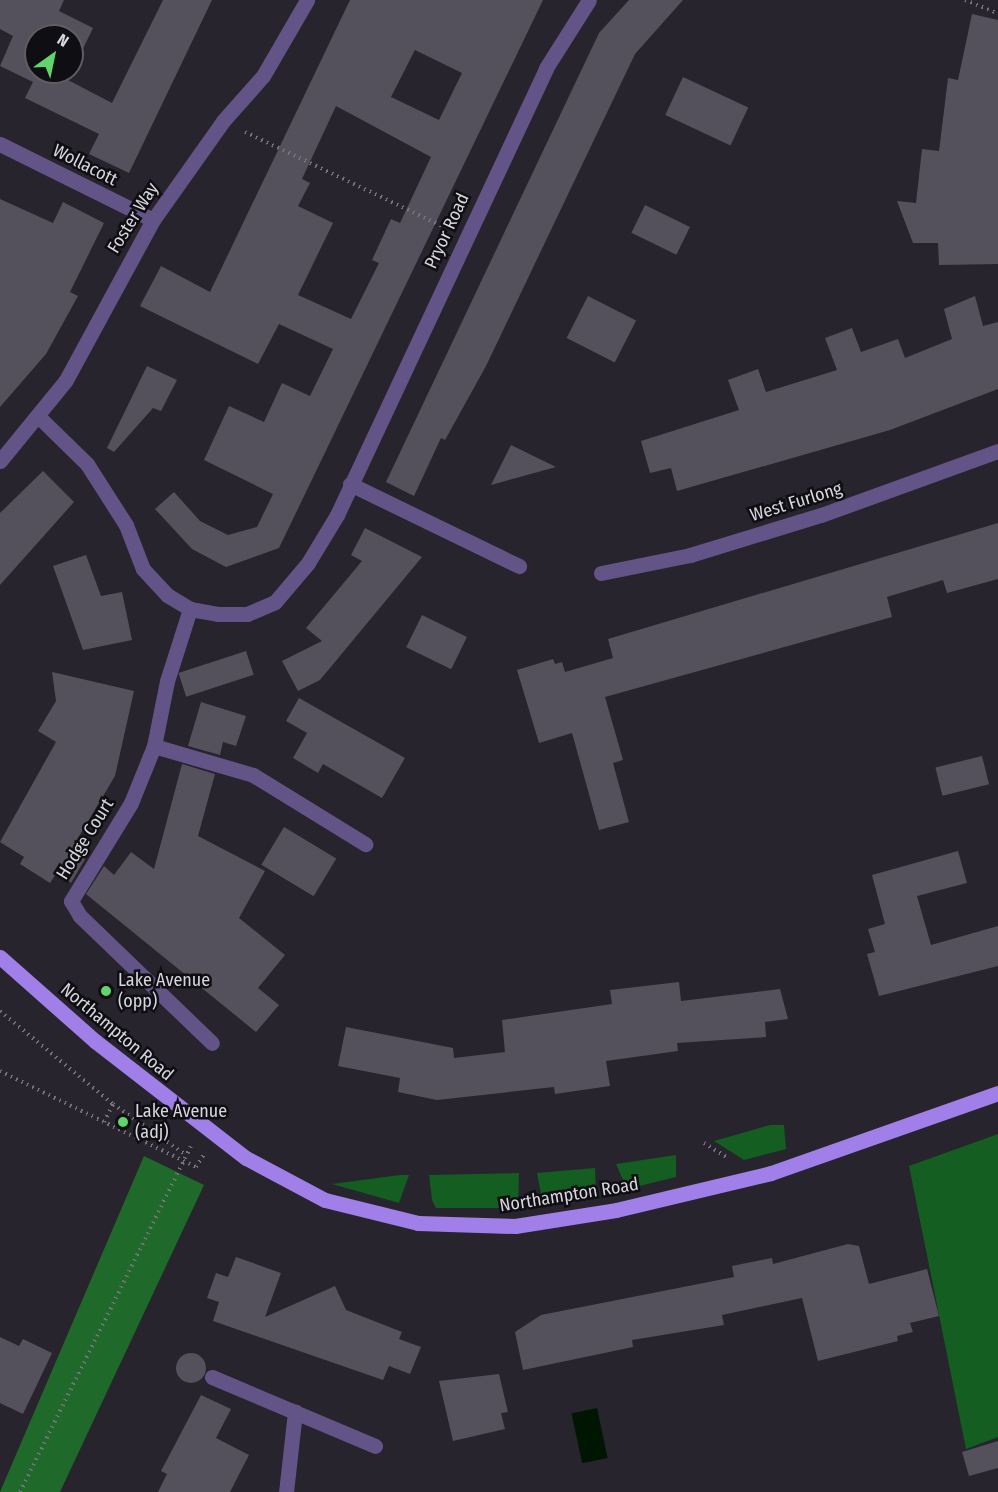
<!DOCTYPE html>
<html>
<head>
<meta charset="utf-8">
<style>
	body { margin:0 }
	#map { position:relative; width:998px; height:1492px; overflow:hidden; background:#27242e; font-family:"Fira Sans Condensed",sans-serif }
	div>[style] { position:absolute }
	.green>* { inset:0; background:#135e20 }
	.forest>* { inset:0; background:#1f6a2a }
	.water>* { inset:0; background:#011503; transform-origin:0 0 }
	.building>* { inset:0; background:#54515c; transform-origin:0 0 }
	.round { border-radius:50% }
	.path>* { height:4px; margin-top:-2px; transform-origin:0; background:repeating-linear-gradient(90deg,#76737c 0 1.5px,transparent 0 6px) }
	.minor>* { height:15px; margin:-7.5px; padding:0 7.5px; transform-origin:7.5px; border-radius:7.5px; background:#635487 }
	.primary>* { height:15px; margin:-7.5px; padding:0 7.5px; transform-origin:7.5px; border-radius:7.5px; background:#a17fe8 }
	.dots>* { width:16px; height:16px; translate:-50% -50%; box-sizing:border-box; border:3px solid #0f0e13; border-radius:50% }
	span { translate:-50% -50%; white-space:nowrap; text-align:center; line-height:1.15; -webkit-text-stroke:5px #0f0e13; paint-order:stroke }
	.street-label { font-size:18px; color:#d8d6dd }
	.poi-label { font-size:18px; color:#d8d6dd }
	.left { translate:0 -50%; text-align:left }
	.north { position:absolute; left:24px; top:24px; width:60px; height:60px; box-sizing:border-box; background:#0f0e13; border:2px solid #5f5e64; border-radius:50%; rotate:33deg; font-size:16px; font-weight:700; line-height:24px; text-align:center; color:#d8d6dd }
	.north::after { content:''; display:block; margin:auto; width:21px; height:27px; background:#5fd56b; clip-path:polygon(50% 0,100% 100%,50% 72%,0 100%) }
</style>
</head>
<body>
<div id="map">
	<div class="green">
		<div style="clip-path:polygon(770px 1125px,784px 1125px,786px 1149px,744px 1160px,714px 1141px)"></div>
		<div style="clip-path:polygon(998px 1134px,998px 1437px,966px 1449px,909px 1166px)"></div>
		<div style="clip-path:polygon(676px 1155px,676px 1177px,627px 1189px,616px 1164px)"></div>
		<div style="clip-path:polygon(595px 1168px,596px 1195px,543px 1205px,537px 1173px)"></div>
		<div style="clip-path:polygon(519px 1173px,518px 1208px,436px 1208px,432px 1200px,429px 1175px)"></div>
		<div style="clip-path:polygon(400px 1175px,409px 1175px,399px 1203px,332px 1184px)"></div>
	</div>
	<div class="forest">
		<div style="clip-path:polygon(144px 1156px,204px 1185px,60px 1492px,0 1492px)"></div>
	</div>
	<div class="water">
		<div style="left:597px;top:1408px;width:51px;height:26px;rotate:78deg"></div>
	</div>
	<div class="building">
		<div style="clip-path:polygon(evenodd,0 0,64px 0,59px 11px,93px 28px,68px 80px,112px 103px,163px 0,212px 0,129px 173px,89px 154px,99px 134px,25px 98px,33px 82px,0 66px,13px 36px,0 29px,0 0,36px 36px,72px 36px,72px 72px,36px 72px,36px 36px)"></div>
		<div style="clip-path:polygon(evenodd,350px 0,543px 0,279px 548px,226px 567px,192px 549px,155px 509px,174px 492px,200px 521px,228px 535px,257px 527px,273px 494px,204px 460px,229px 406px,264px 422px,282px 383px,310px 396px,333px 349px,279px 324px,258px 364px,140px 306px,161px 266px,210px 292px,350px 0,415px 50px,462px 73px,439px 120px,391px 97px,415px 50px,350px 0,336px 106px,431px 157px,400px 223px,391px 219px,372px 260px,379px 263px,351px 319px,298px 295px,333px 223px,298px 206px,310px 183px,302px 179px,336px 106px)"></div>
		<div style="clip-path:polygon(629px 0,683px 0,635px 54px,486px 366px,445px 440px,441px 438px,414px 496px,386px 482px,599px 33px)"></div>
		<div style="clip-path:polygon(972px 14px,998px 20px,998px 264px,939px 265px,938px 243px,913px 243px,897px 201px,916px 203px,922px 149px,939px 151px,948px 78px,958px 80px)"></div>
		<div style="left:683px;top:77px;width:72px;height:42px;rotate:25deg"></div>
		<div style="clip-path:polygon(0 199px,53px 223px,63px 202px,104px 223px,70px 292px,78px 296px,46px 354px,0 407px)"></div>
		<div style="left:645px;top:205px;width:50px;height:31px;rotate:26deg"></div>
		<div style="left:588px;top:296px;width:54px;height:47px;rotate:27deg"></div>
		<div style="clip-path:polygon(975px 296px,983px 326px,998px 322px,998px 389px,890px 430px,677px 491px,671px 468px,650px 473px,641px 441px,739px 410px,728px 380px,758px 369px,766px 392px,837px 370px,825px 338px,852px 328px,861px 352px,898px 339px,905px 358px,952px 339px,944px 309px)"></div>
		<div style="clip-path:polygon(147px 366px,177px 380px,161px 411px,153px 408px,114px 452px,107px 448px)"></div>
		<div style="clip-path:polygon(511px 445px,556px 467px,491px 485px)"></div>
		<div style="clip-path:polygon(43px 471px,74px 502px,0 585px,0 513px)"></div>
		<div style="clip-path:polygon(998px 523px,998px 579px,947px 593px,943px 580px,887px 597px,892px 617px,605px 697px,623px 760px,613px 763px,629px 822px,599px 830px,572px 733px,539px 743px,517px 670px,553px 659px,555px 664px,562px 662px,565px 672px,613px 658px,608px 639px)"></div>
		<div style="clip-path:polygon(365px 528px,422px 557px,320px 680px,298px 691px,282px 661px,322px 641px,306px 628px,362px 561px,351px 555px)"></div>
		<div style="clip-path:polygon(86px 555px,101px 596px,122px 592px,132px 640px,83px 650px,53px 566px)"></div>
		<div style="left:422px;top:615px;width:50px;height:36px;rotate:26deg"></div>
		<div style="left:246px;top:651px;width:25px;height:71px;rotate:72deg"></div>
		<div style="clip-path:polygon(52px 672px,134px 691px,115px 776px,75px 843px,88px 854px,71px 883px,57px 872px,50px 883px,20px 864px,24px 857px,0 842px,56px 742px,38px 731px,56px 701px)"></div>
		<div style="clip-path:polygon(299px 698px,405px 758px,382px 798px,323px 764px,318px 773px,293px 758px,307px 733px,286px 721px)"></div>
		<div style="clip-path:polygon(201px 702px,246px 716px,236px 746px,223px 742px,220px 755px,188px 746px)"></div>
		<div style="left:982px;top:756px;width:29px;height:48px;rotate:76deg"></div>
		<div style="clip-path:polygon(182px 764px,215px 774px,198px 836px,265px 871px,239px 918px,285px 955px,258px 988px,279px 1005px,256px 1032px,86px 894px,104px 866px,114px 875px,131px 852px,154px 869px)"></div>
		<div style="left:284px;top:827px;width:61px;height:44px;rotate:31deg"></div>
		<div style="clip-path:polygon(958px 851px,967px 883px,917px 896px,931px 945px,998px 926px,998px 966px,879px 996px,867px 954px,875px 952px,868px 929px,885px 924px,872px 875px)"></div>
		<div style="clip-path:polygon(679px 982px,681px 1001px,780px 989px,788px 1019px,765px 1022px,766px 1037px,677px 1043px,678px 1051px,606px 1061px,610px 1086px,555px 1094px,554px 1087px,437px 1100px,398px 1092px,400px 1078px,338px 1066px,346px 1027px,453px 1048px,454px 1058px,505px 1052px,502px 1020px,612px 1004px,610px 990px)"></div>
		<div style="clip-path:polygon(848px 1244px,859px 1246px,869px 1284px,927px 1269px,939px 1316px,910px 1323px,913px 1332px,897px 1336px,898px 1341px,818px 1361px,802px 1298px,722px 1315px,724px 1325px,632px 1340px,633px 1347px,523px 1370px,515px 1332px,541px 1315px,734px 1277px,732px 1266px,772px 1258px,773px 1264px)"></div>
		<div style="clip-path:polygon(236px 1257px,281px 1273px,265px 1317px,335px 1286px,346px 1310px,402px 1332px,399px 1339px,421px 1347px,410px 1374px,389px 1366px,383px 1380px,213px 1321px,219px 1302px,207px 1298px,216px 1273px,228px 1277px)"></div>
		<div style="clip-path:polygon(0 1337px,19px 1346px,23px 1339px,52px 1353px,23px 1414px,0 1403px)"></div>
		<div class="round" style="left:176px;top:1353px;width:30px;height:30px"></div>
		<div style="clip-path:polygon(499px 1374px,508px 1412px,501px 1413px,505px 1429px,453px 1441px,439px 1381px)"></div>
		<div style="clip-path:polygon(201px 1395px,231px 1409px,216px 1438px,249px 1455px,230px 1492px,158px 1492px,167px 1474px,161px 1471px)"></div>
		<div style="clip-path:polygon(998px 1441px,998px 1468px,969px 1476px,962px 1452px)"></div>
	</div>
	<div class="path">
		<div style="left:965px;top:0;width:35px;rotate:22deg"></div>
		<div style="left:245px;top:132px;width:221px;rotate:25.5deg"></div>
		<div style="left:0;top:1011px;width:146px;rotate:39.5deg"></div>
		<div style="left:113px;top:1104px;width:89px;rotate:34.9deg"></div>
		<div style="left:0;top:1071px;width:218px;rotate:26.1deg"></div>
		<div style="left:196px;top:1167px;width:15px;rotate:-58deg"></div>
		<div style="left:104px;top:1122px;width:20px;rotate:-63deg"></div>
		<div style="left:704px;top:1143px;width:26px;rotate:32deg"></div>
		<div style="left:20px;top:1492px;width:386px;rotate:-63.7deg"></div>
	</div>
	<div class="minor">
		<div style="left:0;top:144px;width:171px;rotate:26.4deg"></div>
		<div style="left:40px;top:418px;width:66px;rotate:44.4deg"></div>
		<div style="left:87px;top:464px;width:72px;rotate:57.4deg"></div>
		<div style="left:126px;top:525px;width:47px;rotate:68.9deg"></div>
		<div style="left:143px;top:569px;width:35px;rotate:47deg"></div>
		<div style="left:167px;top:595px;width:27px;rotate:31deg"></div>
		<div style="left:190px;top:609px;width:28px;rotate:10deg"></div>
		<div style="left:218px;top:614px;width:29px"></div>
		<div style="left:247px;top:614px;width:30px;rotate:-23deg"></div>
		<div style="left:275px;top:602px;width:51px;rotate:-49.8deg"></div>
		<div style="left:308px;top:563px;width:56px;rotate:-58.9deg"></div>
		<div style="left:337px;top:515px;width:493px;rotate:-64.9deg"></div>
		<div style="left:546px;top:68px;width:80px;rotate:-57.7deg"></div>
		<div style="left:0;top:461px;width:104px;rotate:-50.8deg"></div>
		<div style="left:66px;top:380px;width:182px;rotate:-61.5deg"></div>
		<div style="left:153px;top:220px;width:121px;rotate:-54.7deg"></div>
		<div style="left:223px;top:121px;width:60px;rotate:-48.4deg"></div>
		<div style="left:263px;top:76px;width:88px;rotate:-59.9deg"></div>
		<div style="left:350px;top:484px;width:188px;rotate:25.9deg"></div>
		<div style="left:601px;top:573px;width:91px;rotate:-11.4deg"></div>
		<div style="left:690px;top:555px;width:137px;rotate:-17deg"></div>
		<div style="left:821px;top:515px;width:188px;rotate:-19.9deg"></div>
		<div style="left:190px;top:609px;width:76px;rotate:107.7deg"></div>
		<div style="left:167px;top:681px;width:66px;rotate:101.3deg"></div>
		<div style="left:154px;top:746px;width:61px;rotate:112deg"></div>
		<div style="left:131px;top:803px;width:115px;rotate:121.5deg"></div>
		<div style="left:71px;top:901px;width:17px;rotate:59deg"></div>
		<div style="left:80px;top:916px;width:183px;rotate:43.9deg"></div>
		<div style="left:154px;top:746px;width:103px;rotate:16.3deg"></div>
		<div style="left:253px;top:775px;width:132px;rotate:31.6deg"></div>
		<div style="left:212px;top:1377px;width:177px;rotate:22.9deg"></div>
		<div style="left:286px;top:1492px;width:81px;rotate:-83.6deg"></div>
	</div>
	<div class="primary">
		<div style="left:0;top:957px;width:127px;rotate:41.5deg"></div>
		<div style="left:95px;top:1041px;width:191px;rotate:37.8deg"></div>
		<div style="left:246px;top:1158px;width:89px;rotate:28deg"></div>
		<div style="left:325px;top:1200px;width:96px;rotate:13.9deg"></div>
		<div style="left:418px;top:1223px;width:97px;rotate:1.8deg"></div>
		<div style="left:515px;top:1226px;width:102px;rotate:-9deg"></div>
		<div style="left:616px;top:1210px;width:159px;rotate:-13.4deg"></div>
		<div style="left:771px;top:1173px;width:241px;rotate:-19.4deg"></div>
	</div>
	<div class="dots">
		<div style="left:106px;top:991px;background:#5fd56b"></div>
		<div style="left:123px;top:1122px;background:#5fd56b"></div>
	</div>
	<div class="street-label">
		<span style="left:85px;top:165px;rotate:27deg">Wollacott</span>
		<span style="left:133px;top:218px;rotate:-58deg">Foster Way</span>
		<span style="left:447px;top:231px;rotate:-65deg">Pryor Road</span>
		<span style="left:796px;top:502px;rotate:-17deg">West Furlong</span>
		<span style="left:85px;top:839px;rotate:-58deg">Hodge Court</span>
		<span style="left:117px;top:1032px;rotate:40deg">Northampton Road</span>
		<span style="left:569px;top:1195px;rotate:-9deg">Northampton Road</span>
	</div>
	<div class="poi-label">
		<span class="left" style="left:118px;top:991px">Lake Avenue<br>(opp)</span>
		<span class="left" style="left:135px;top:1122px">Lake Avenue<br>(adj)</span>
	</div>
	<div class="north">N</div>
</div>
</body>
</html>
